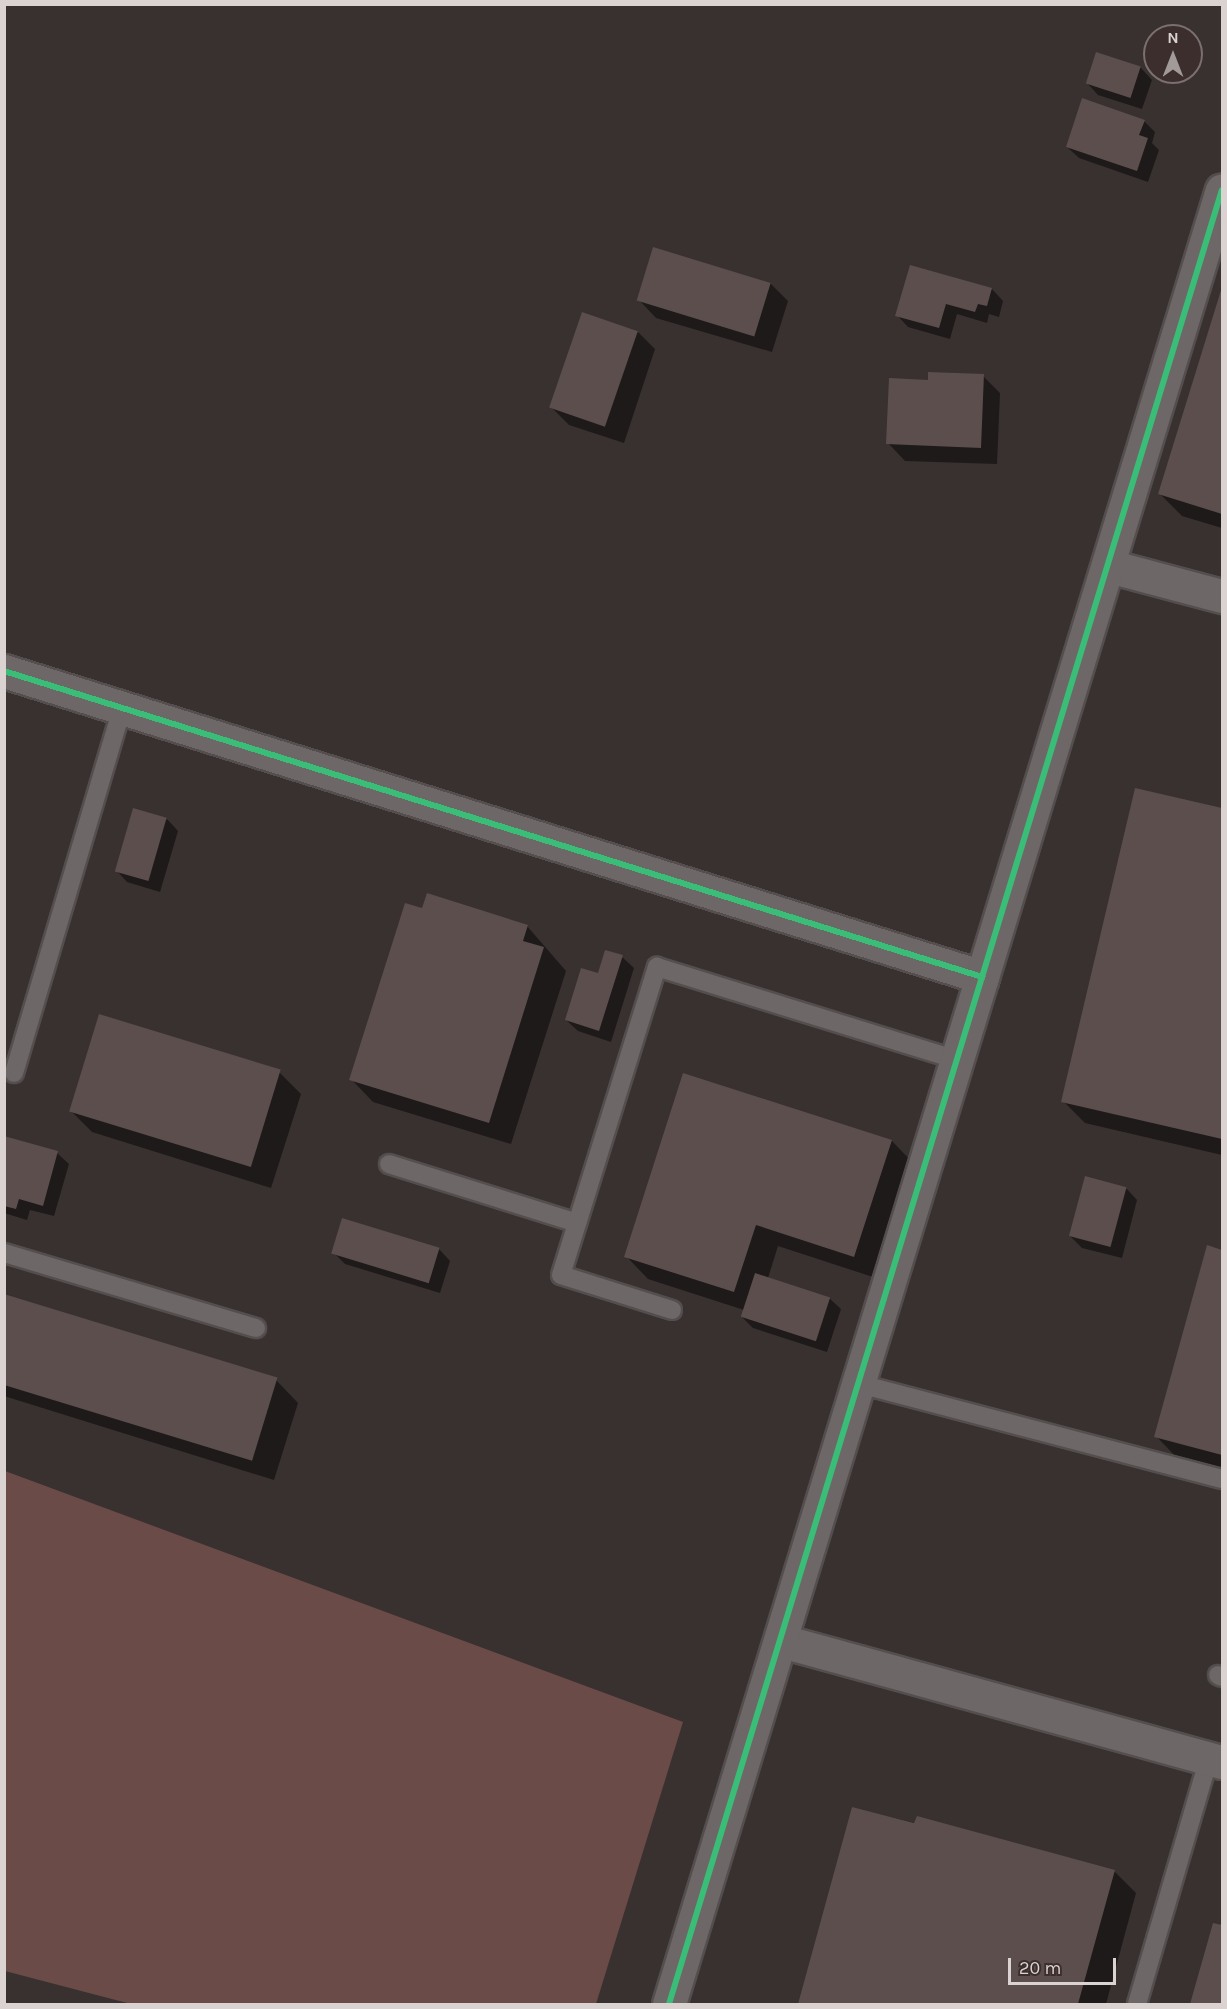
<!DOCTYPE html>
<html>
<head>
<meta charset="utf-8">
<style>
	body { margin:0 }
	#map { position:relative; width:1227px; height:2009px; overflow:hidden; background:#383130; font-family:Karla,sans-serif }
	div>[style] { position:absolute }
	.green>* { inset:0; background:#6b4b48 }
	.shadow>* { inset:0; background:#0007 }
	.building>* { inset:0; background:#5b4e4d; transform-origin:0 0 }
	.roads { filter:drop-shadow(2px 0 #544e4e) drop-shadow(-2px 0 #544e4e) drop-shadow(0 2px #544e4e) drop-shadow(0 -2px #544e4e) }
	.service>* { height:18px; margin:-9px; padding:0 9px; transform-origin:9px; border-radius:9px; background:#6d6767 }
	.minor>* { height:33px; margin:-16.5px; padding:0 16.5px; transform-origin:16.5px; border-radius:16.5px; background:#6d6767 }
	.tertiary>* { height:33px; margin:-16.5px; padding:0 16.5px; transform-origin:16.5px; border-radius:16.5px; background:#6d6767 }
	.cycleway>* { height:6px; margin:-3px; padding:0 3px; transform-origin:3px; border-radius:3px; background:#3abd76 }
	span { translate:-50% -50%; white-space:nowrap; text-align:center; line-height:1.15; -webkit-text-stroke:4.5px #3b2e2d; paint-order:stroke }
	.frame { position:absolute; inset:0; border:6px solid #dbd2d2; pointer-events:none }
	.north { position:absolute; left:1143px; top:24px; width:60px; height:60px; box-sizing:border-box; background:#3b2e2d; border:2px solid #7b706f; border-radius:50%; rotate:0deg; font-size:16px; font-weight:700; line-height:24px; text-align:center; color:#dbd2d2 }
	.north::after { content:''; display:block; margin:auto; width:21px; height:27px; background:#a29a99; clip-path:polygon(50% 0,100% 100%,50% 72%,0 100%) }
	.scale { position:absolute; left:1008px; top:1958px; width:108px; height:27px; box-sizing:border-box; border:3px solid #dbd2d2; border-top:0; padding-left:8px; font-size:18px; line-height:21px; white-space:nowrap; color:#dbd2d2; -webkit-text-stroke:4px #3b2e2d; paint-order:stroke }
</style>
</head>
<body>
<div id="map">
	<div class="green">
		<div style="clip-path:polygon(5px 1471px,683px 1722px,596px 2004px,131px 2004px,5px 1971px)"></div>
	</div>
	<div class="shadow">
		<div style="clip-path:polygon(1097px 54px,1141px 68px,1152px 80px,1142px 109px,1098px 95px,1087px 83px)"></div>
		<div style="clip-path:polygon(1144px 121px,1155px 132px,1152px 143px,1159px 150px,1148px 182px,1079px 158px,1067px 147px)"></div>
		<div style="clip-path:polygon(770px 283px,788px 301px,772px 352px,656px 318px,639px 300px)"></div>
		<div style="clip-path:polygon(992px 289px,1003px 301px,999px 317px,989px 314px,987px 323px,957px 314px,950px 339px,908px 327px,897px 315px)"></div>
		<div style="clip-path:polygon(1222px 290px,1222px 528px,1182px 516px,1160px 494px)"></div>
		<div style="clip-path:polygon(638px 332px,655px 349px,624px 443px,569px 425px,552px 408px)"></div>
		<div style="clip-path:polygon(983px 376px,1000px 393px,997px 464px,905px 461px,888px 443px,929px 381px)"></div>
		<div style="clip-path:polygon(1136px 790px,1222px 810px,1222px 1155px,1085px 1123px,1063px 1101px)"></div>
		<div style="clip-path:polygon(167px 819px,178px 831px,160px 892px,127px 882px,116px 870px)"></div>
		<div style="clip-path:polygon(423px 910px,527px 926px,566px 971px,511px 1144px,373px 1102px,351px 1079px)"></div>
		<div style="clip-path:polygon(622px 957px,634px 968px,611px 1042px,578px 1031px,566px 1020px,599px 975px)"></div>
		<div style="clip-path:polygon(279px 1072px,301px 1094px,271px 1188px,92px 1132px,70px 1110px)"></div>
		<div style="clip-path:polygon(684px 1075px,892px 1141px,914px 1164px,876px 1278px,778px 1246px,768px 1278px,829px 1298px,841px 1309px,827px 1352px,753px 1328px,742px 1317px,744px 1310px,648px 1279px,626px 1256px)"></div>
		<div style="clip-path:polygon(4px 1138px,57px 1153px,69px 1164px,54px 1216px,30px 1210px,27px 1220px,4px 1213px)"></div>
		<div style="clip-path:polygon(1126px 1188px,1137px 1200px,1122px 1258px,1082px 1248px,1070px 1236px)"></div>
		<div style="clip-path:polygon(1208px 1247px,1222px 1251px,1222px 1470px,1178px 1459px,1156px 1436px)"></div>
		<div style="clip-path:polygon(439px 1249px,450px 1261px,440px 1293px,345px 1264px,333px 1252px)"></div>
		<div style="clip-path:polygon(4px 1296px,276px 1380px,298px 1403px,274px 1480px,4px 1396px)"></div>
		<div style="clip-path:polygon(853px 1808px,1114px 1871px,1136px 1893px,1106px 2004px,799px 2004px)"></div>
		<div style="clip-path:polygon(1214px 1925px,1222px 1927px,1222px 2004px,1191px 2004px)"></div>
	</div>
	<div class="building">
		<div style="left:1096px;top:52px;width:47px;height:33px;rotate:18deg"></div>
		<div style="clip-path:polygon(1082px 98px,1145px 120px,1139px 135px,1148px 138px,1137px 171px,1066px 147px)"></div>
		<div style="left:653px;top:247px;width:123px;height:56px;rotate:17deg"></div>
		<div style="clip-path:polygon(910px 265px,992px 288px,987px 306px,978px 304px,975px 312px,946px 304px,939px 328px,895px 316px)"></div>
		<div style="clip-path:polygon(1222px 287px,1222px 514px,1158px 494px)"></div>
		<div style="left:582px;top:312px;width:59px;height:101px;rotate:19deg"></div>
		<div style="clip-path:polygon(928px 372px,984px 374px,981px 448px,886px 444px,889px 378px,928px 380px)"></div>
		<div style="clip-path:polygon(1135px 788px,1222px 808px,1222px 1139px,1061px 1102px)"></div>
		<div style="left:133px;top:808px;width:35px;height:66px;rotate:16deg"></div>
		<div style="clip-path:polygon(427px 893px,528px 925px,523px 941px,544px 947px,489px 1123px,349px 1080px,405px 903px,422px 908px)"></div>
		<div style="clip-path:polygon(605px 950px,623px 955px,599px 1031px,565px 1020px,581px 968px,598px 973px)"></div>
		<div style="left:99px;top:1014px;width:190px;height:102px;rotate:17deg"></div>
		<div style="clip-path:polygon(683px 1073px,892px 1140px,854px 1257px,756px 1225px,734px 1292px,624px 1257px)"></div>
		<div style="clip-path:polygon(4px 1136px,58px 1151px,43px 1206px,19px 1199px,16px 1209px,4px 1206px)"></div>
		<div style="left:1085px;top:1176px;width:43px;height:62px;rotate:15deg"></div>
		<div style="left:342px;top:1218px;width:102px;height:37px;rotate:17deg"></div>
		<div style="clip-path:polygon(1207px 1245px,1222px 1250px,1222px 1455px,1154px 1437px)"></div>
		<div style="left:755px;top:1273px;width:79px;height:46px;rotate:18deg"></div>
		<div style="left:4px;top:1294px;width:286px;height:87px;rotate:17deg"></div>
		<div style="clip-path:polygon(852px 1807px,914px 1823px,917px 1816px,1115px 1870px,1078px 2004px,798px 2004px)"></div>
		<div style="clip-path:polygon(1213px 1923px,1222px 1925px,1222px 2004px,1190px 2004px)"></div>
	</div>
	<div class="roads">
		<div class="service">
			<div style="left:14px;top:1073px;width:381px;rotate:-73.5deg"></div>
			<div style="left:389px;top:1164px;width:197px;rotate:17.4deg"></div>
			<div style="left:4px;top:1253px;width:263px;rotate:16.6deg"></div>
			<div style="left:672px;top:1310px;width:116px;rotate:-162.5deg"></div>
			<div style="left:561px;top:1275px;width:323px;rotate:-72.7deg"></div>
			<div style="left:657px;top:967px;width:314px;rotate:17.2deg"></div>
			<div style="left:860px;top:1384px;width:374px;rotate:14.7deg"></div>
			<div style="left:1218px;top:1675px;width:4px;rotate:27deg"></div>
			<div style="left:1137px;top:2004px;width:256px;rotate:-73.7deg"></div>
		</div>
		<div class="minor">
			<div style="left:1109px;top:566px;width:117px;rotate:14.9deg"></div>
			<div style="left:4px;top:671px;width:1025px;rotate:17.37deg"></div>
			<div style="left:782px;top:1641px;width:456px;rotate:15.4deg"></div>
		</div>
		<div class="tertiary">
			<div style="left:669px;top:2004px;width:1896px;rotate:-73.05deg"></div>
		</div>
	</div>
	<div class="cycleway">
		<div style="left:4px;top:671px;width:1025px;rotate:17.37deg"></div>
		<div style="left:669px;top:2004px;width:1896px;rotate:-73.05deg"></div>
	</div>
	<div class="frame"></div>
	<div class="north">N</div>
	<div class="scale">20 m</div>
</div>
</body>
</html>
